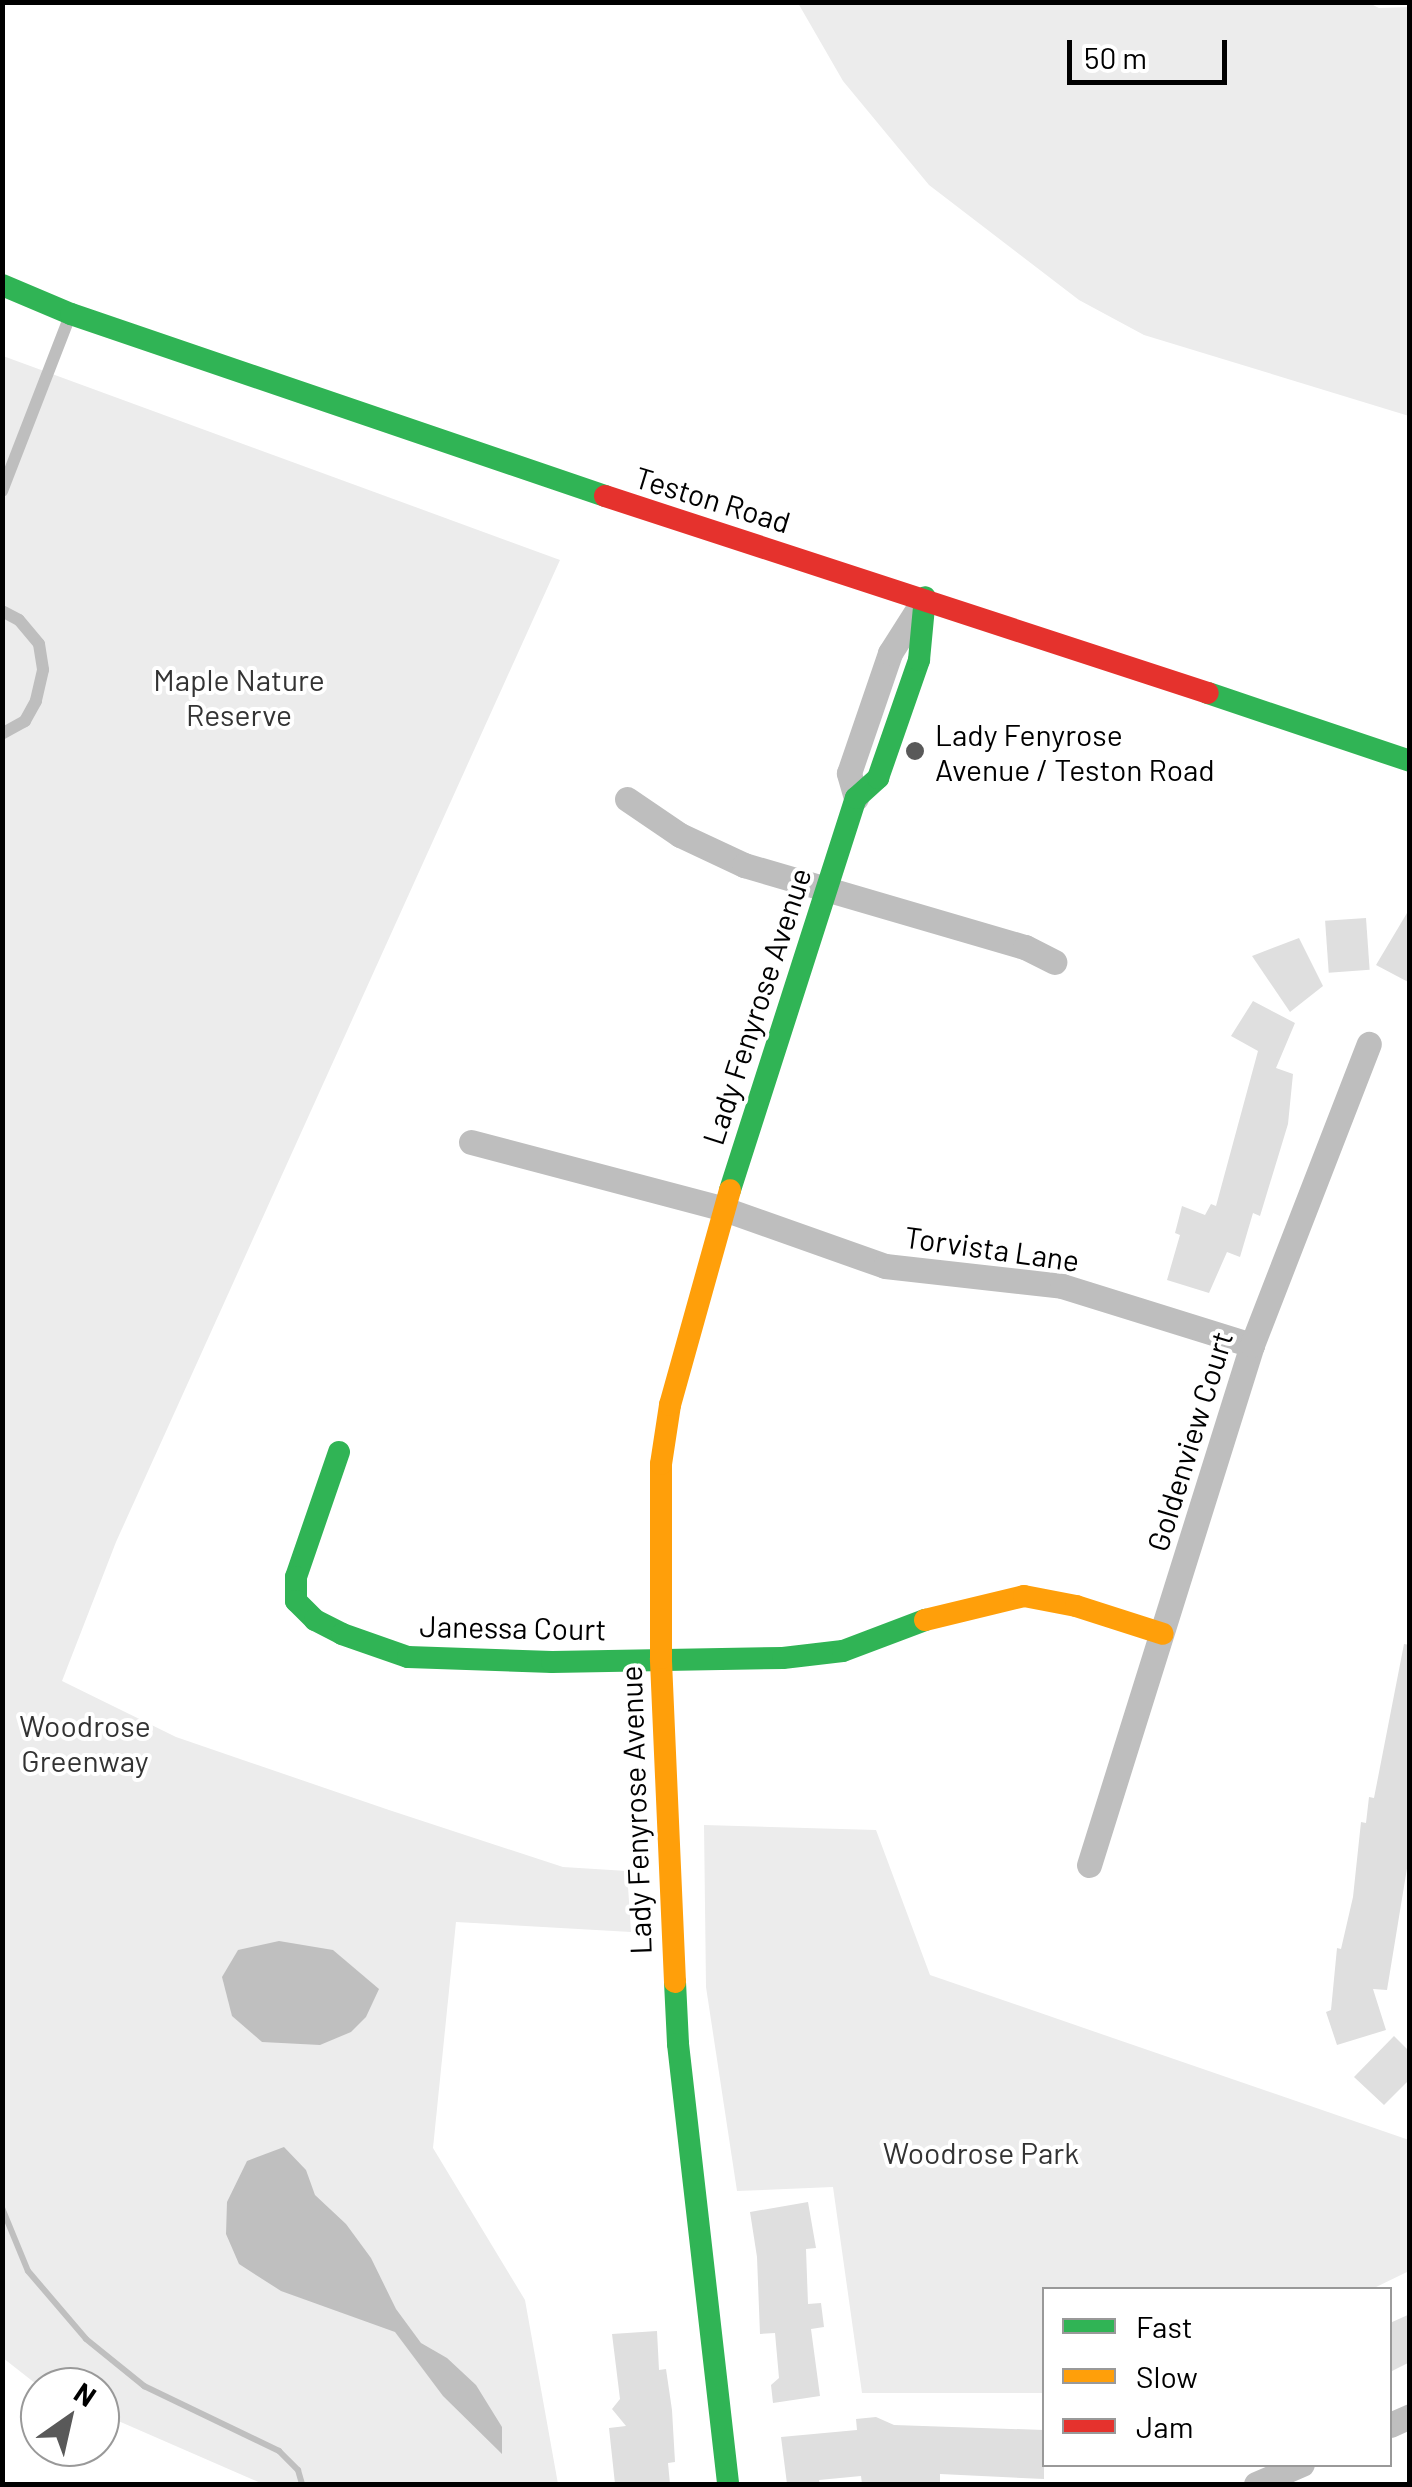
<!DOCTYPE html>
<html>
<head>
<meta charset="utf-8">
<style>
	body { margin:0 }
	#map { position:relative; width:1412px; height:2487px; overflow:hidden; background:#fff; font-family:Barlow,sans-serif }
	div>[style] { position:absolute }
	.green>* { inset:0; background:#ececec }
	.water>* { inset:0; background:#bfbfbf }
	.stream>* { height:6px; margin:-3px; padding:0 3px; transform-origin:3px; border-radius:3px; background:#bfbfbf }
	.building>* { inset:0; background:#dfdfdf; transform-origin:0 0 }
	.lane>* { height:12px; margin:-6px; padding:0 6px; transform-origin:6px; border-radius:6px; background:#bebebe }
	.street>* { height:25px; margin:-12.5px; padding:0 12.5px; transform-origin:12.5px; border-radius:12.5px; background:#bebebe }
	.fast>* { height:22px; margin:-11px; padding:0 11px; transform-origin:11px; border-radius:11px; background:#30b455 }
	.slow>* { height:22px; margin:-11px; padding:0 11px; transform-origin:11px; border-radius:11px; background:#ff9f0a }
	.jam>* { height:22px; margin:-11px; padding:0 11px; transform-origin:11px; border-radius:11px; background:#e5322d }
	.dots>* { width:28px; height:28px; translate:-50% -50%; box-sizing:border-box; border:5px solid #fff; border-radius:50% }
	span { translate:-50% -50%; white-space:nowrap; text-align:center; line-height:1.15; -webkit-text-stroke:8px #fff; paint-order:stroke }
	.street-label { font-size:30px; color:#000 }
	.park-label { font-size:30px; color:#333 }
	.poi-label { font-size:30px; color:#000 }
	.left { translate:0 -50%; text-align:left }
	.frame { position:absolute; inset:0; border:5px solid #000; pointer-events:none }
	.legend { position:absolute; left:1042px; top:2287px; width:350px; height:180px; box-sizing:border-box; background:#fff; border:2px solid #999; margin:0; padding:12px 18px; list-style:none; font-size:30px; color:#000 }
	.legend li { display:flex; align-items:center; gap:20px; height:50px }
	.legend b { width:50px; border:2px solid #999 }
	.north { position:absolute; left:20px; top:2367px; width:100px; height:100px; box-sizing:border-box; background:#fff; border:2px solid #999; border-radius:50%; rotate:34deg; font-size:28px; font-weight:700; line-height:40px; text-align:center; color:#000 }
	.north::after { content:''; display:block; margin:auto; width:35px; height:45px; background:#595959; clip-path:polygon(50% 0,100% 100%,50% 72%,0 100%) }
	.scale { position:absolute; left:1067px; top:40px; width:160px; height:45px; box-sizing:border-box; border:5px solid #000; border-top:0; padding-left:12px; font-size:30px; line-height:35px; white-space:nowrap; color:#000; -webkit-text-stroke:8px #fff; paint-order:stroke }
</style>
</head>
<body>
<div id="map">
	<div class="green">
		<div style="clip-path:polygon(1369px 3px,1379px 8px,1409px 7px,1409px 416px,1144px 335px,1079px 300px,929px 185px,843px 81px,798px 3px)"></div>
		<div style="clip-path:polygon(3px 356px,560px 560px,116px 1542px,62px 1681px,176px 1737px,389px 1810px,563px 1867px,627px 1871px,631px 1932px,456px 1922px,433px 2148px,525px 2300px,558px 2484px,263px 2484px,100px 2413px,100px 2387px,40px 2387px,3px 2358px)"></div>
		<div style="clip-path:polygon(704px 1825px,876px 1830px,930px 1975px,1409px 2140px,1409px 2271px,1370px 2290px,1044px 2290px,1044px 2393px,862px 2393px,833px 2187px,737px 2191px,706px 1987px)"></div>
	</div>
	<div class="water">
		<div style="clip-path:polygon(279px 1941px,333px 1950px,379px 1989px,366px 2017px,351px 2032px,320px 2045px,262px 2042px,232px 2016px,222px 1977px,238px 1950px)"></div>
		<div style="clip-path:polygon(284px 2147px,306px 2170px,315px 2195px,346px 2224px,371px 2258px,396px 2309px,421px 2343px,447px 2358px,476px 2385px,502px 2427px,502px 2454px,443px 2396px,395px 2332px,281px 2291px,239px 2264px,226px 2234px,227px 2202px,247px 2161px)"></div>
	</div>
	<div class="stream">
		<div style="left:2px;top:2208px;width:68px;rotate:67.6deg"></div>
		<div style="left:28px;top:2271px;width:89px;rotate:49.5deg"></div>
		<div style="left:86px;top:2339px;width:75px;rotate:39deg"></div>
		<div style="left:144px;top:2386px;width:150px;rotate:25.7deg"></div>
		<div style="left:279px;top:2451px;width:27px;rotate:45deg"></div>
		<div style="left:298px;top:2470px;width:15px;rotate:74deg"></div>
	</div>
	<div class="building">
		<div style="clip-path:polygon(1410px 908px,1410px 983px,1376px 965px)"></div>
		<div style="left:1366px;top:918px;width:52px;height:41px;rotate:86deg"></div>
		<div style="clip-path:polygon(1299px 938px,1323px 986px,1290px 1012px,1252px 956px)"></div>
		<div style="clip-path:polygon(1253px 1001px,1295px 1023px,1276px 1068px,1293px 1074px,1288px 1124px,1260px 1216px,1253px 1213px,1240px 1257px,1227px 1252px,1209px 1293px,1167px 1280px,1180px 1235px,1175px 1233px,1182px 1206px,1205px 1215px,1211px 1204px,1216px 1206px,1258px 1051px,1231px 1036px)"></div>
		<div style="clip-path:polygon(1404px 1644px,1410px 1645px,1410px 1850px,1387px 1990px,1373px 1989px,1386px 2030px,1337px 2045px,1326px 2012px,1331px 2010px,1337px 1948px,1341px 1949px,1353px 1897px,1361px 1822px,1366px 1823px,1369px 1797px,1374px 1798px)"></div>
		<div style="clip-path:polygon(1394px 2036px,1410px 2052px,1410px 2079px,1384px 2105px,1354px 2077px)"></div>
		<div style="clip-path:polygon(808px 2202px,816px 2248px,806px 2249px,808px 2304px,821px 2303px,824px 2327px,811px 2329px,820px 2396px,773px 2403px,771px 2385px,779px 2378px,775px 2333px,760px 2334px,757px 2257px,750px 2212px)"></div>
		<div style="clip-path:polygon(1410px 2314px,1410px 2362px,1390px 2372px,1390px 2323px)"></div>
		<div style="clip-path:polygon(657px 2331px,659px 2370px,666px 2369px,672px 2410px,675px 2462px,668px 2463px,670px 2484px,615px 2484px,609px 2428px,626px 2426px,612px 2409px,620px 2399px,612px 2334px)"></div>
		<div style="clip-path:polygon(876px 2417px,894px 2425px,1044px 2430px,1044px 2479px,940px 2474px,940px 2482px,862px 2484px,861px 2476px,819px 2480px,820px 2484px,787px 2484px,781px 2437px,857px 2430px,856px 2419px)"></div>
	</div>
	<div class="lane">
		<div style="left:2px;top:491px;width:188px;rotate:-68.8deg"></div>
		<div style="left:2px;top:611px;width:19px;rotate:28deg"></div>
		<div style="left:19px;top:620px;width:31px;rotate:50deg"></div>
		<div style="left:39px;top:644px;width:26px;rotate:81deg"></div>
		<div style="left:43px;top:670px;width:32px;rotate:103deg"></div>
		<div style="left:36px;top:701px;width:23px;rotate:119deg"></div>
		<div style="left:25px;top:721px;width:26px;rotate:151deg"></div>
	</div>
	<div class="street">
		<div style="left:856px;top:798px;width:26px;rotate:-106deg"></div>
		<div style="left:849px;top:773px;width:127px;rotate:-71.1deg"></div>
		<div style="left:890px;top:653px;width:62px;rotate:-57.6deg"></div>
		<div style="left:627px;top:799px;width:64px;rotate:34.2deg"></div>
		<div style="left:680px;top:835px;width:71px;rotate:25.1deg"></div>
		<div style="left:744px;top:865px;width:293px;rotate:16.3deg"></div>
		<div style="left:1025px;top:947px;width:33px;rotate:27deg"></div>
		<div style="left:471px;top:1142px;width:262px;rotate:14.8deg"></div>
		<div style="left:724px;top:1209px;width:171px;rotate:19.5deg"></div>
		<div style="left:885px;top:1266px;width:178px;rotate:6.4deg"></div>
		<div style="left:1062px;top:1286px;width:199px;rotate:17.3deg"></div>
		<div style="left:1089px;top:1865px;width:545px;rotate:-72.6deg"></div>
		<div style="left:1252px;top:1345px;width:323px;rotate:-68.8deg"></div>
		<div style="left:1390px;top:2425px;width:22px;rotate:-24deg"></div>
		<div style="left:1256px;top:2484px;width:50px;rotate:-23.5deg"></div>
	</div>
	<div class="fast">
		<div style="left:2px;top:285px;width:75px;rotate:22.8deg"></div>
		<div style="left:71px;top:314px;width:564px;rotate:18.82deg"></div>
		<div style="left:1208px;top:693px;width:213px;rotate:18.6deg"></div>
		<div style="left:730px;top:1190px;width:412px;rotate:-72.2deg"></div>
		<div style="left:856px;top:798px;width:30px;rotate:-42deg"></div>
		<div style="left:878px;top:778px;width:125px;rotate:-70.8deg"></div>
		<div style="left:919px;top:660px;width:63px;rotate:-84.6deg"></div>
		<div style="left:339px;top:1452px;width:132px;rotate:109deg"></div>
		<div style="left:296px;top:1577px;width:24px;rotate:90deg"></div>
		<div style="left:296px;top:1601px;width:27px;rotate:45deg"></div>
		<div style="left:315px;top:1620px;width:30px;rotate:27deg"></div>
		<div style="left:342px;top:1634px;width:70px;rotate:19.2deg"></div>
		<div style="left:408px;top:1657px;width:144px;rotate:2deg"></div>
		<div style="left:552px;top:1662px;width:231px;rotate:-1deg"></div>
		<div style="left:783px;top:1658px;width:60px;rotate:-6.7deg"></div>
		<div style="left:843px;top:1651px;width:88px;rotate:-20.7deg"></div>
		<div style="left:675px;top:1982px;width:62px;rotate:87.2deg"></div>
		<div style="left:678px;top:2044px;width:443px;rotate:83.5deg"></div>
	</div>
	<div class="slow">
		<div style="left:925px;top:1620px;width:102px;rotate:-13.6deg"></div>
		<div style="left:1024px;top:1596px;width:53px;rotate:10.9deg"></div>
		<div style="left:1076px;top:1606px;width:91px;rotate:17.8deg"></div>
		<div style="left:675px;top:1982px;width:324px;rotate:-92.5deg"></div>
		<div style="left:661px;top:1658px;width:194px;rotate:-90deg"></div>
		<div style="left:661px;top:1464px;width:60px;rotate:-81.3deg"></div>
		<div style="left:670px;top:1405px;width:223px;rotate:-74.4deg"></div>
	</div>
	<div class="jam">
		<div style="left:605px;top:496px;width:634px;rotate:18.09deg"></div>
	</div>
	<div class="dots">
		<div style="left:915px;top:751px;background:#595959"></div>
	</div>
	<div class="street-label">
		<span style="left:713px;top:499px;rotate:17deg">Teston Road</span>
		<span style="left:756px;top:1006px;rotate:-72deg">Lady Fenyrose Avenue</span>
		<span style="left:992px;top:1248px;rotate:8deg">Torvista Lane</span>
		<span style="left:1189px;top:1441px;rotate:-73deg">Goldenview Court</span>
		<span style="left:513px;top:1627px;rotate:1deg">Janessa Court</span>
		<span style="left:635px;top:1810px;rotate:-92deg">Lady Fenyrose Avenue</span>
	</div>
	<div class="park-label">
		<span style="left:239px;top:696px">Maple Nature<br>Reserve</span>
		<span style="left:85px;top:1742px">Woodrose<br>Greenway</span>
		<span style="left:981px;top:2152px">Woodrose Park</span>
	</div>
	<div class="poi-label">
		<span class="left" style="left:935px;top:751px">Lady Fenyrose<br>Avenue / Teston Road</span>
	</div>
	<div class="frame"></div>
	<ul class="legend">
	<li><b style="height:12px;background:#30b455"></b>Fast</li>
	<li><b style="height:12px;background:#ff9f0a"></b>Slow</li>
	<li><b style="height:12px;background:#e5322d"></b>Jam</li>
	</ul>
	<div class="north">N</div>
	<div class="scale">50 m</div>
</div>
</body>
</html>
